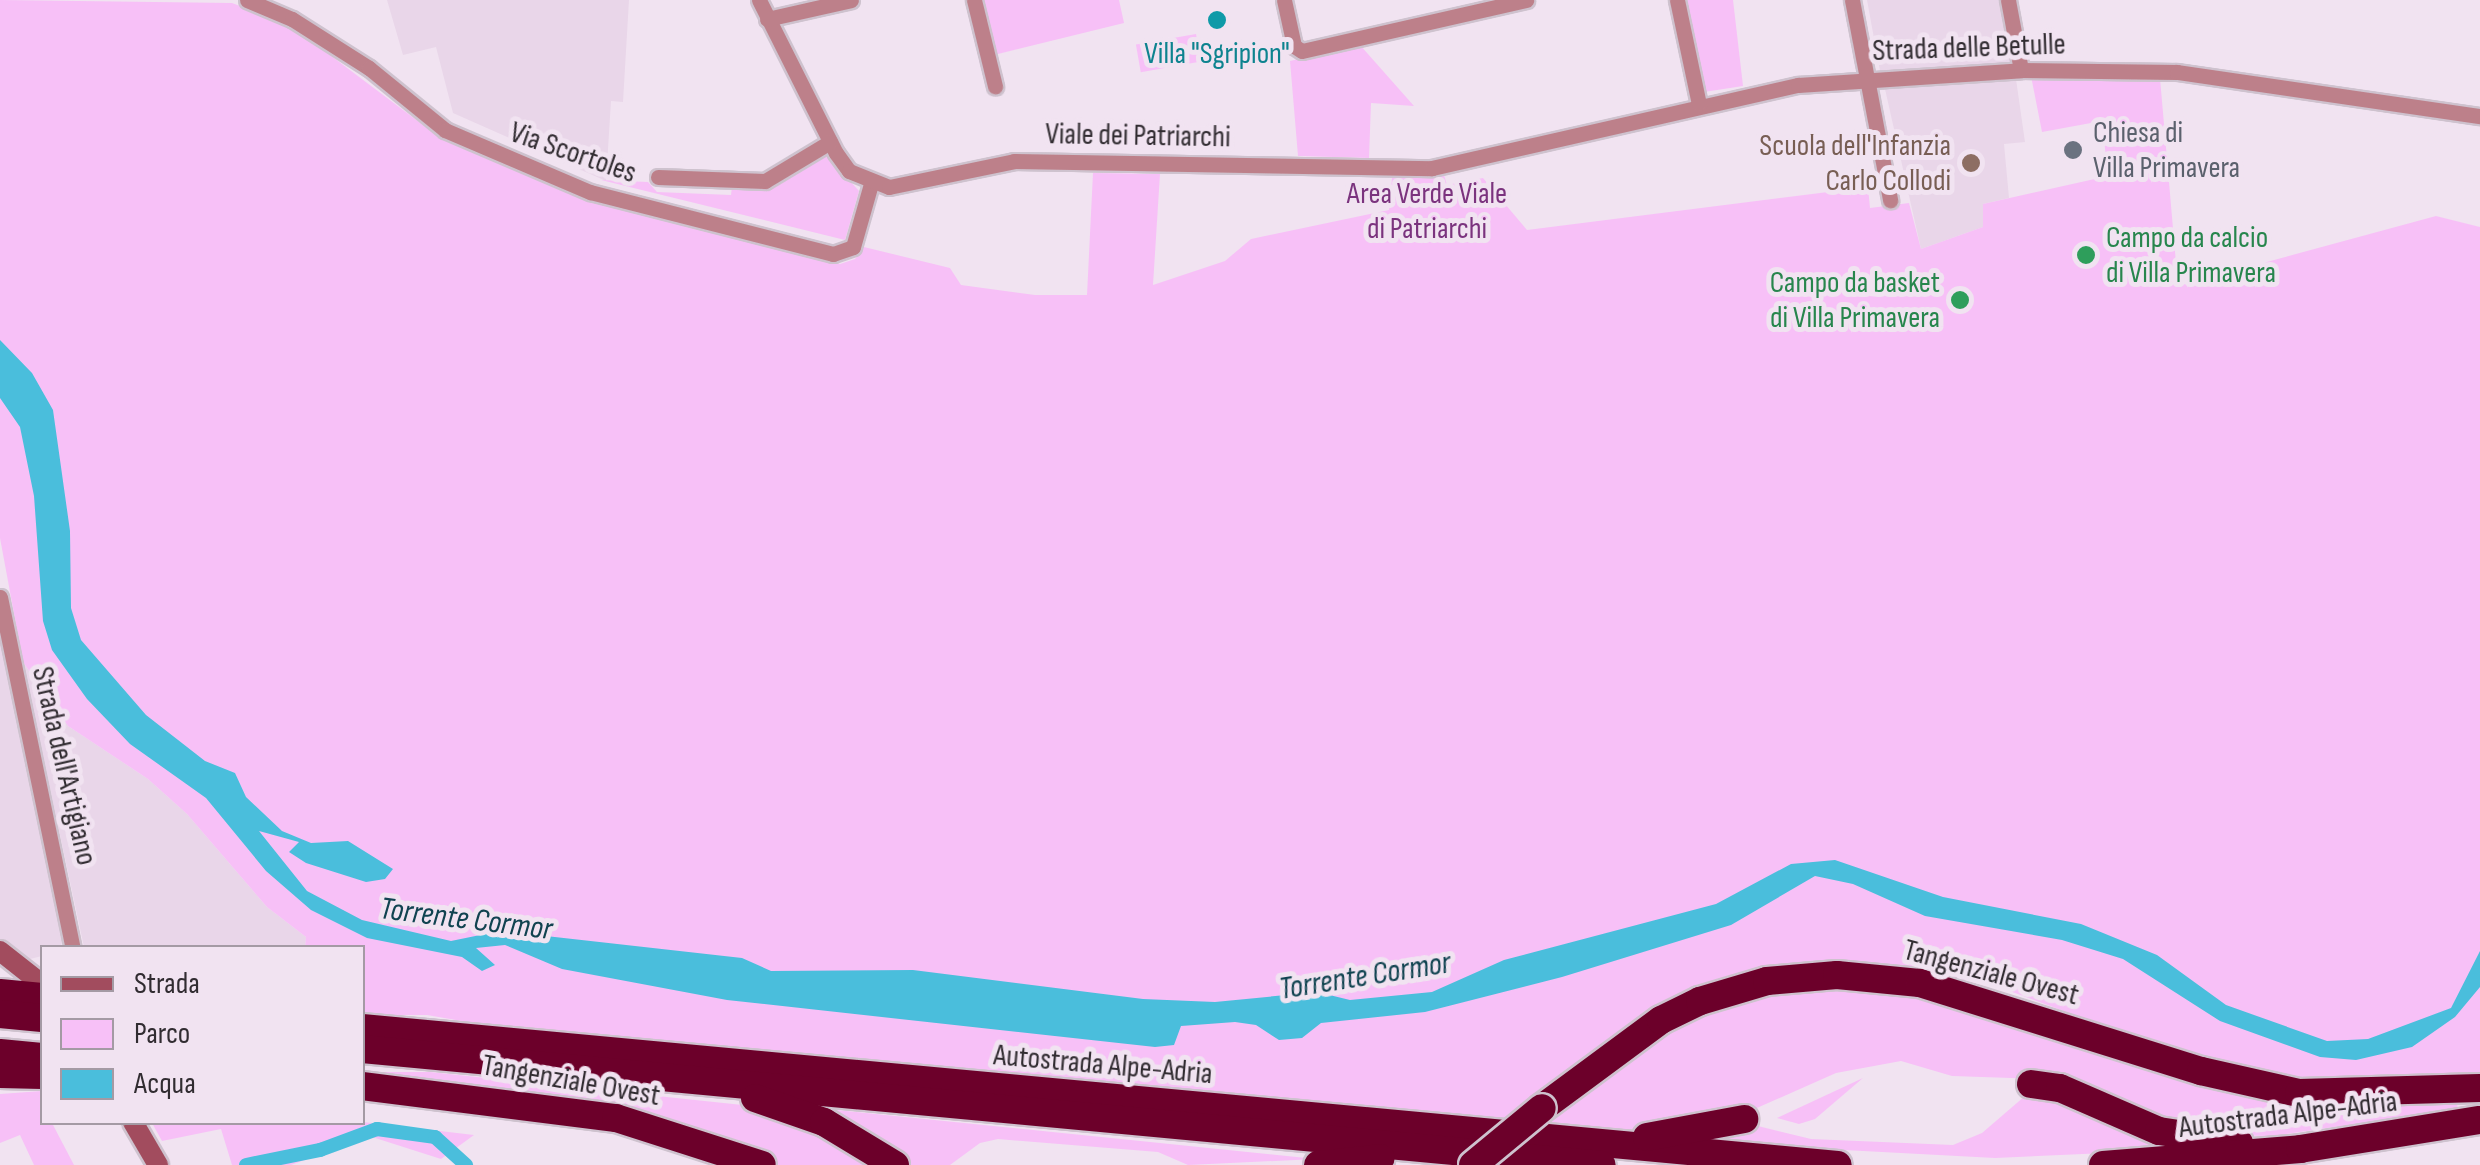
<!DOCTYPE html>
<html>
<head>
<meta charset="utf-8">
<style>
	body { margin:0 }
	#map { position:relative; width:2480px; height:1165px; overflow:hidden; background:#f1e3f1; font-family:"Sofia Sans Condensed",sans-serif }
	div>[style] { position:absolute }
	.built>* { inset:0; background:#e9d6e9 }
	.green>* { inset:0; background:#f7c0f7; transform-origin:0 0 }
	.water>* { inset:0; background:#4abedc }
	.canal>* { height:14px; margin:-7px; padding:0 7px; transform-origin:7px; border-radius:7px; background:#4abedc }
	.roads { filter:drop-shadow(2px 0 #cec2ce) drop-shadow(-2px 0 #cec2ce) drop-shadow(0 2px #cec2ce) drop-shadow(0 -2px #cec2ce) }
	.street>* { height:15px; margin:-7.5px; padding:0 7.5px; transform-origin:7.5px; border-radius:7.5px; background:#bd808a }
	.secondary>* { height:20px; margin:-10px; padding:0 10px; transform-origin:10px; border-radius:10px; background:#a24c5e }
	.highway>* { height:28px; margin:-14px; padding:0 14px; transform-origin:14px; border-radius:14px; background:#6c002a }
	.bridges { filter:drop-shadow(2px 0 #cec2ce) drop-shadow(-2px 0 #cec2ce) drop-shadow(0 2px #cec2ce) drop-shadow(0 -2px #cec2ce) }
	.highway-bridge>* { height:28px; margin:-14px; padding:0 14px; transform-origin:14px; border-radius:14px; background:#6c002a }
	.dots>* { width:28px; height:28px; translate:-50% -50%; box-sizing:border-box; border:5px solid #f1e3f1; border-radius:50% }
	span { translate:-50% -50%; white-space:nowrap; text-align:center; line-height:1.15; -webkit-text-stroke:10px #f1e3f1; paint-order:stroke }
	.street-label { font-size:30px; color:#312c31 }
	.culture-label { font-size:30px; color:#0d838f }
	.worship-label { font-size:30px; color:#5b616d }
	.left { translate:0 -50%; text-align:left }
	.education-label { font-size:30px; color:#785e54 }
	.right { translate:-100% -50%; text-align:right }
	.park-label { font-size:30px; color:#7b337e }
	.leisure-label { font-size:30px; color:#27864d }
	.water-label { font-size:32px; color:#104350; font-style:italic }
	.legend { position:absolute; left:40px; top:945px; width:325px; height:180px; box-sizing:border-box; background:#f1e3f1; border:2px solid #a49aa4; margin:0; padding:12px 18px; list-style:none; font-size:30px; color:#312c31 }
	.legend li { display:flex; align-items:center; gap:20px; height:50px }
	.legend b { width:50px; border:2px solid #a49aa4 }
</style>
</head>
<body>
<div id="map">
	<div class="built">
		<div style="clip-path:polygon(387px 0,629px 0,623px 102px,611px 101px,606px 181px,453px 113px,436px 47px,403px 55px)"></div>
		<div style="clip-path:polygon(1867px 0,2002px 0,2014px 63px,1880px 71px)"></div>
		<div style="clip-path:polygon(2016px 79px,2025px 142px,2004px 144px,2009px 198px,1983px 204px,1983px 227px,1921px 249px,1885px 89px)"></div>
		<div style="clip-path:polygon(0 629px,64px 931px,61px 947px,42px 948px,42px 956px,26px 960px,0 942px)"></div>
		<div style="clip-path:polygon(23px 662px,68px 726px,148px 779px,187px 814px,267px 907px,306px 937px,305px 947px,84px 947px)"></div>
	</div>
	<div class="green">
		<div style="clip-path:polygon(0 0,232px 3px,290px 25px,435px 134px,575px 195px,840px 264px,855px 259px,864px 247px,950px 268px,961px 285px,1035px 295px,1087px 295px,1093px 173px,1160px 174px,1153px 285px,1225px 261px,1251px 239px,1389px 210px,1392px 178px,1444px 175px,1447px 185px,1483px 178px,1527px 230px,1868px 187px,1870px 208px,1909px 203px,1921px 249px,1983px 227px,1983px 204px,2108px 176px,2102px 121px,2042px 132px,2031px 76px,2160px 78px,2178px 286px,2436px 216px,2480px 227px,2480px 1072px,2400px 1085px,2325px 1085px,2177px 1053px,1996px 986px,1873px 963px,1763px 973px,1516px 1120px,502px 1028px,427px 1015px,363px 1015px,362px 948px,305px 947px,306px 937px,267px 907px,187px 814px,148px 779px,68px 726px,23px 662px,0 538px)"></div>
		<div style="clip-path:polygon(980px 0,1119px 0,1124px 23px,994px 55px)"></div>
		<div style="clip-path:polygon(1686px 0,1733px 0,1743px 86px,1704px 92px)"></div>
		<div style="left:1196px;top:34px;width:28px;height:61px;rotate:80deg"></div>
		<div style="clip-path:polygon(1360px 45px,1414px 106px,1371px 103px,1369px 158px,1298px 156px,1290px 61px)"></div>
		<div style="clip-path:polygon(825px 153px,859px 191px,845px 240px,601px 180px,648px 182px,657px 192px,731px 195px,732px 186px,769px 185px)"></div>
		<div style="clip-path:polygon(1823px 986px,1899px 991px,2342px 1104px,2457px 1104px,2458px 1109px,2273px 1136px,2206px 1135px,2043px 1079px,1952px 1076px,1901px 1061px,1836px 1073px,1741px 1115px,1642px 1133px,1543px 1125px,1644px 1047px,1698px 1017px,1788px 989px)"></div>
		<div style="clip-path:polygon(362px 1072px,430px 1072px,752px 1106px,887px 1165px,778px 1165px,739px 1148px,363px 1082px)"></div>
		<div style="clip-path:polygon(1863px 1078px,1815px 1119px,1799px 1124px,1777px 1118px)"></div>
		<div style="clip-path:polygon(42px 1091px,42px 1122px,52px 1123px,74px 1165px,34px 1165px,20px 1135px,0 1143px,0 1094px)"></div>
		<div style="clip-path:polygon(2042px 1092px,2174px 1142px,2174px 1150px,1995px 1158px,1696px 1142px,1754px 1125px,1811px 1139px,1953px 1145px,1982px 1133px,2025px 1096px)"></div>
		<div style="clip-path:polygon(817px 1108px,1316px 1159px,1188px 1165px,1158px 1152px,998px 1139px,980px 1143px,950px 1165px,904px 1165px)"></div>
		<div style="clip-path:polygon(363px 1122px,474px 1135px,441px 1159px,369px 1136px,291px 1165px,232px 1165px,221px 1129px,162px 1141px,152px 1123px)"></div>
	</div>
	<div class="water">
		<div style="clip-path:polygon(0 340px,32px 373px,53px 410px,70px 531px,71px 608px,81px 640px,146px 715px,205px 761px,235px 773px,246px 797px,282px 831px,311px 843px,348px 841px,393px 869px,385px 879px,366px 882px,306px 863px,289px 852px,299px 842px,259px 831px,307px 891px,362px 920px,451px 941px,490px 933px,537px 935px,742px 958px,771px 971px,913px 970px,1143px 999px,1215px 1002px,1317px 992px,1350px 1000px,1432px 992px,1504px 960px,1716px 904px,1791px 864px,1835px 860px,1943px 897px,2081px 924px,2157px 955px,2226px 1005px,2327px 1041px,2368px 1039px,2451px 1008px,2480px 951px,2480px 987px,2455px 1017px,2412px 1047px,2356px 1060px,2320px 1057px,2220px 1021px,2123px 959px,2062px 940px,1925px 916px,1853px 884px,1815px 876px,1731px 925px,1562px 977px,1425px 1012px,1321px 1023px,1302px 1038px,1279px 1040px,1256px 1025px,1235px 1022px,1181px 1026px,1174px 1045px,1155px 1047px,727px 1000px,562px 969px,505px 945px,476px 948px,495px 965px,482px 971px,462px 957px,367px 938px,311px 910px,266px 871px,206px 798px,130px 744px,87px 699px,52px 650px,43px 621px,34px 496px,20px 427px,0 398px)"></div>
	</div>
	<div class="canal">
		<div style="left:246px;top:1165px;width:76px;rotate:-11.5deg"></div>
		<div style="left:320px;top:1150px;width:61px;rotate:-20.2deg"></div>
		<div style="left:377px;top:1129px;width:59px;rotate:7.9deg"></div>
		<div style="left:435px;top:1137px;width:42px;rotate:42.1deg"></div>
	</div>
	<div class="roads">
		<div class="street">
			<div style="left:247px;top:0;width:49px;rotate:22.9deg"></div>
			<div style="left:292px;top:19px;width:91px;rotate:32.5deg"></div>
			<div style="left:369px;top:68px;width:98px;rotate:39.2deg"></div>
			<div style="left:445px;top:130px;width:158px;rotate:23.2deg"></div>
			<div style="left:590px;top:192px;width:251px;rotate:14.3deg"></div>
			<div style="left:833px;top:254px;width:21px;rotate:-19deg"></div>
			<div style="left:853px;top:247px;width:66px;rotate:-74.1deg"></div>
			<div style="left:759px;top:0;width:171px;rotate:63.3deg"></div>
			<div style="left:836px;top:153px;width:22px;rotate:54deg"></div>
			<div style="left:849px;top:171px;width:43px;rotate:21.8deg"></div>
			<div style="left:889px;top:187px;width:128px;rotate:-11.7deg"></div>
			<div style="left:1014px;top:161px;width:418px;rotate:1deg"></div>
			<div style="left:1432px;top:168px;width:375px;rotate:-12.8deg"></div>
			<div style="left:1798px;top:85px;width:224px;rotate:-3.8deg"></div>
			<div style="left:2021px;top:70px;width:156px;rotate:0.7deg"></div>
			<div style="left:2177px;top:72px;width:306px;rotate:8.3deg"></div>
			<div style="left:974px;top:0;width:89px;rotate:76.3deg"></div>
			<div style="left:1284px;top:0;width:47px;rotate:77.7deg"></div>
			<div style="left:1294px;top:46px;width:9px;rotate:32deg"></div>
			<div style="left:1302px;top:51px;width:230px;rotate:-12.8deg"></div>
			<div style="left:1677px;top:0;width:106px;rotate:78.1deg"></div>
			<div style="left:1852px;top:0;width:204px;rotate:79.2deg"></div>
			<div style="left:2008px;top:0;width:71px;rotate:79.5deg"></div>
			<div style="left:767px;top:19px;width:86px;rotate:-12.7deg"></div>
			<div style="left:658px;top:177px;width:107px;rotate:2.1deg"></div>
			<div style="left:765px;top:181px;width:76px;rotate:-31deg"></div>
			<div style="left:0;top:597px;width:359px;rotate:78.3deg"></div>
		</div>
		<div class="secondary">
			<div style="left:0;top:951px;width:53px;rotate:38.2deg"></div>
			<div style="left:133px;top:1122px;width:50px;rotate:59.8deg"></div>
		</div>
		<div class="highway">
			<div style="left:0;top:993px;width:42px;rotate:5.4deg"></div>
			<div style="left:0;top:1014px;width:42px;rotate:5.4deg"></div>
			<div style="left:362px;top:1028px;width:1482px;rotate:5.3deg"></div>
			<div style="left:362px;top:1049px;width:1245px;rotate:5.34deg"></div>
			<div style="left:0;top:1053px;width:42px;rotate:5.4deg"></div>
			<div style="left:0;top:1074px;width:42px;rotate:1.4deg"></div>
			<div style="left:2031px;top:1084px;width:29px;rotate:8deg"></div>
			<div style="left:2060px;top:1088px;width:108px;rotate:23.5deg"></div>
			<div style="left:2159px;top:1131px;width:81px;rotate:8.5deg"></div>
			<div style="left:362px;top:1086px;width:256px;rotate:7.2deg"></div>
			<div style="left:616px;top:1118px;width:153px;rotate:17.8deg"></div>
			<div style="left:755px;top:1098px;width:73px;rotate:19.2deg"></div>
			<div style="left:824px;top:1122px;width:83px;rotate:31.2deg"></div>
			<div style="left:1542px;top:1108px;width:148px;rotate:-36.5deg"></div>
			<div style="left:1661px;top:1020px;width:43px;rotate:-26deg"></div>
			<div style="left:1700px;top:1001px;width:70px;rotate:-16.6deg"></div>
			<div style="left:1767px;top:981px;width:70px;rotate:-4.9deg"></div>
			<div style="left:1837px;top:975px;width:83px;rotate:5.5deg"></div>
			<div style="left:1920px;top:983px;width:294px;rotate:17.4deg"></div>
			<div style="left:2201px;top:1071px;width:100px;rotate:12.7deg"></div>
			<div style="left:2299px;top:1093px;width:181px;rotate:-1.6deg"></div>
			<div style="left:1647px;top:1137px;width:99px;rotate:-10.5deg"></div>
			<div style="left:1318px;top:1165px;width:63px;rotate:-6.3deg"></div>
			<div style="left:2103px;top:1165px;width:198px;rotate:-4.6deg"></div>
			<div style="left:2300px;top:1149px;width:182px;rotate:-9.2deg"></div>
		</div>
	</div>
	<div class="bridges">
		<div class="highway-bridge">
			<div style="left:1473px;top:1165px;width:89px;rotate:-39.6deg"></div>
		</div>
	</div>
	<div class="dots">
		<div style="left:1217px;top:20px;background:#0f9aa8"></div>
		<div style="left:2073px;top:150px;background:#6b7280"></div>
		<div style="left:1971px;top:163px;background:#8d6e63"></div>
		<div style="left:2086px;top:255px;background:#2e9e5b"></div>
		<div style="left:1960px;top:300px;background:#2e9e5b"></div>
	</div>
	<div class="street-label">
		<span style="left:1969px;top:48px;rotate:-2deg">Strada delle Betulle</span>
		<span style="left:1138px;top:136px;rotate:1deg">Viale dei Patriarchi</span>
		<span style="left:573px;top:153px;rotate:19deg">Via Scortoles</span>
		<span style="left:64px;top:766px;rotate:77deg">Strada dell'Artigiano</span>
		<span style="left:1991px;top:973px;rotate:15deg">Tangenziale Ovest</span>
		<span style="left:1103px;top:1065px;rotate:5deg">Autostrada Alpe-Adria</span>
		<span style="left:571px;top:1081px;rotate:10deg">Tangenziale Ovest</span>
		<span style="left:2288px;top:1115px;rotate:-7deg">Autostrada Alpe-Adria</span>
	</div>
	<div class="culture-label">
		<span style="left:1217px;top:54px">Villa "Sgripion"</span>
	</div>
	<div class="worship-label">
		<span class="left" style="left:2093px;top:150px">Chiesa di<br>Villa Primavera</span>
	</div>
	<div class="education-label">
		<span class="right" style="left:1951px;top:163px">Scuola dell'Infanzia<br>Carlo Collodi</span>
	</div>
	<div class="park-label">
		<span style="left:1427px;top:211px">Area Verde Viale<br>di Patriarchi</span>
	</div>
	<div class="leisure-label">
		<span class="left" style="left:2106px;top:255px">Campo da calcio<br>di Villa Primavera</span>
		<span class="right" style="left:1940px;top:300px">Campo da basket<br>di Villa Primavera</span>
	</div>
	<div class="water-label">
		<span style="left:466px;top:920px;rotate:7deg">Torrente Cormor</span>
		<span style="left:1365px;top:977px;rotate:-9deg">Torrente Cormor</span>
	</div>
	<ul class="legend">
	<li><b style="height:12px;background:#a24c5e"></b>Strada</li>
	<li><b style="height:28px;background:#f7c0f7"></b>Parco</li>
	<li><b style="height:28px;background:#4abedc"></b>Acqua</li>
	</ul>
</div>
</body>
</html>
